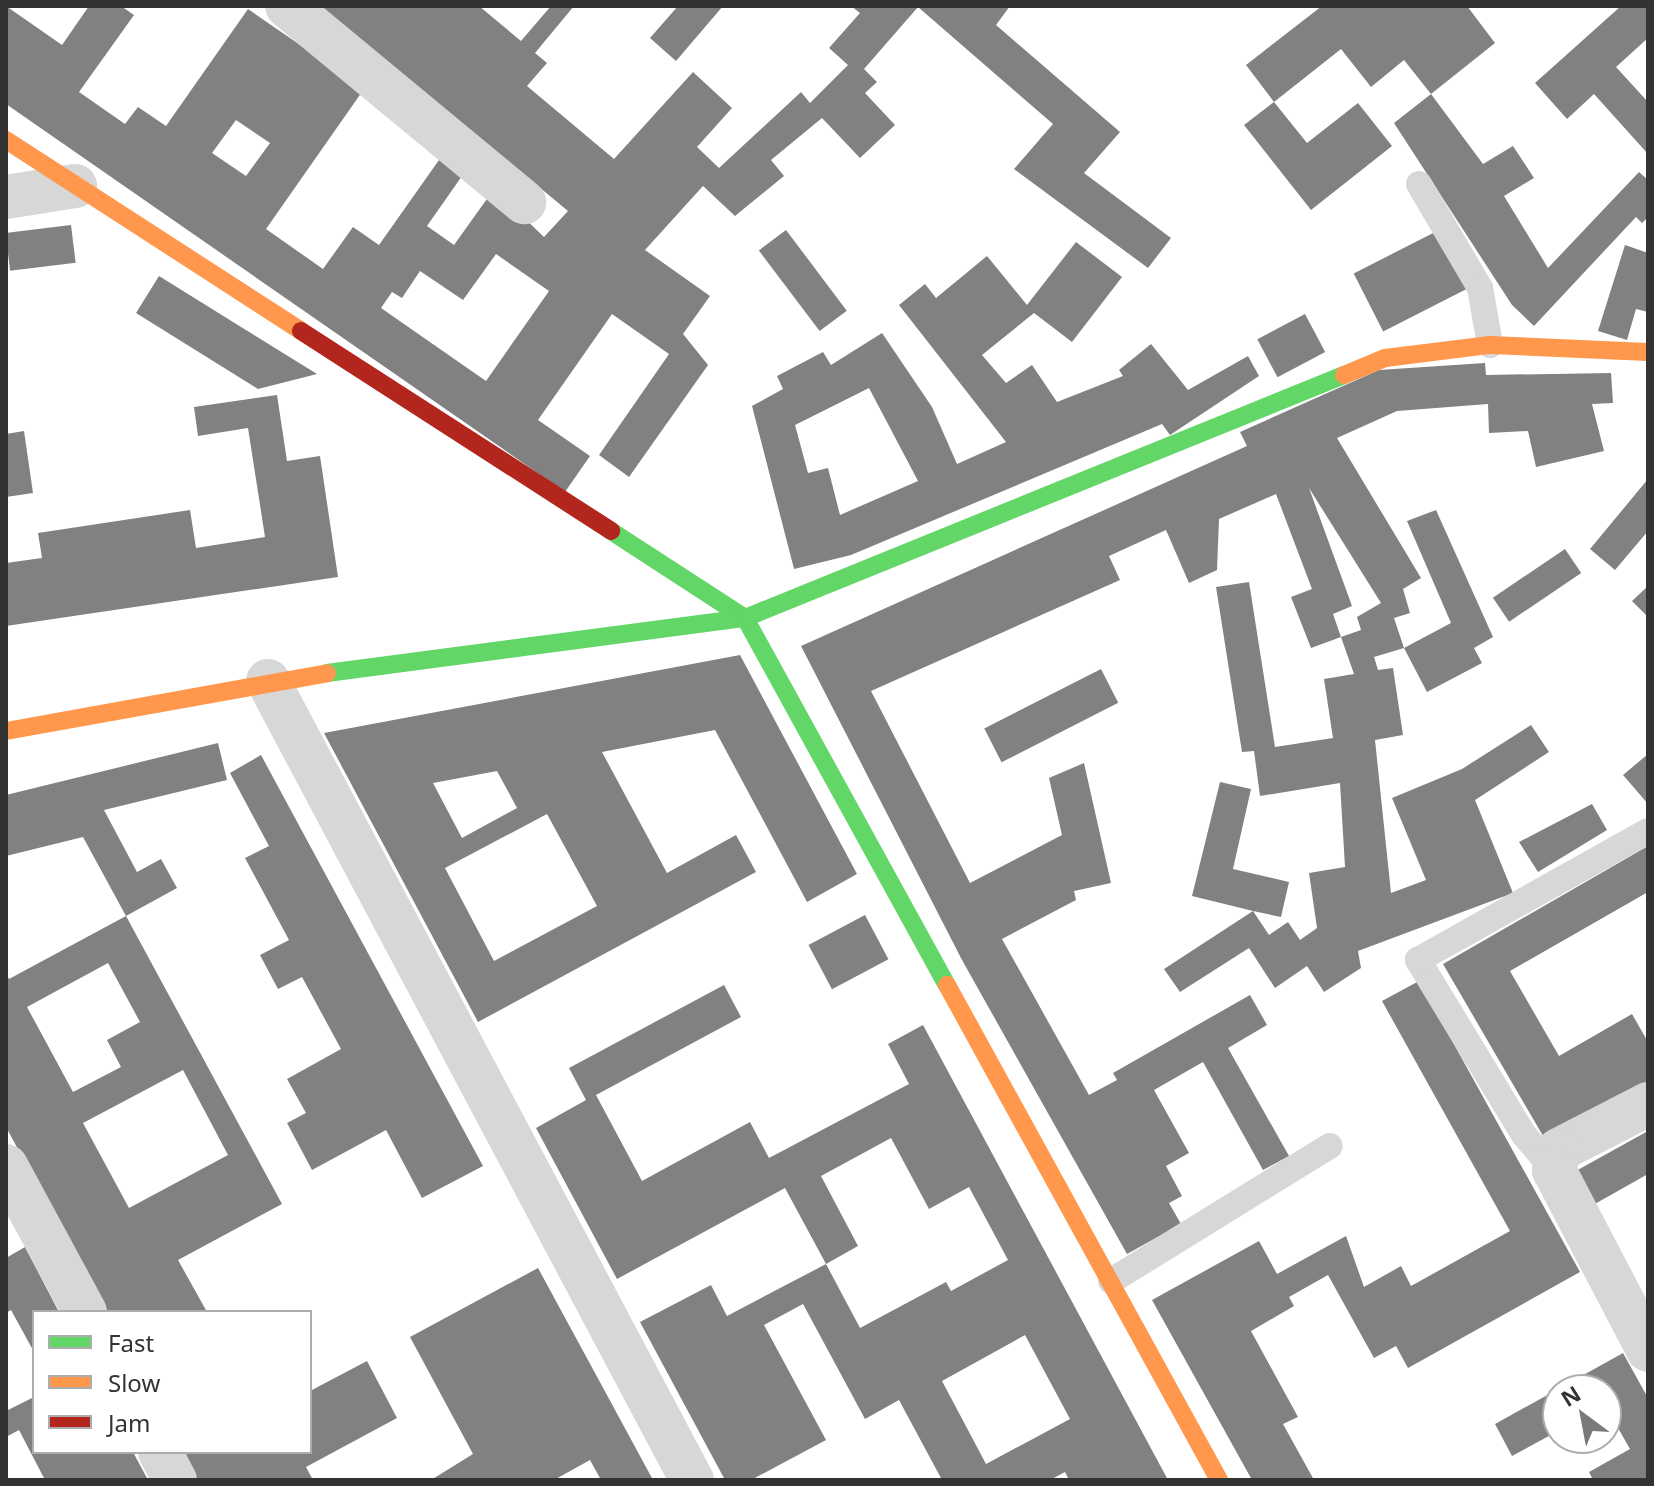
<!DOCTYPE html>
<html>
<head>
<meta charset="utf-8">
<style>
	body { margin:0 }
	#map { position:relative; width:1654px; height:1486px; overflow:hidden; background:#fff; font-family:"Noto Sans",sans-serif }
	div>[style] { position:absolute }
	.building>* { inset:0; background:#818181; transform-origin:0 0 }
	.lane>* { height:26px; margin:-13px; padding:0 13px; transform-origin:13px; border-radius:13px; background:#d7d7d7 }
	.street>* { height:44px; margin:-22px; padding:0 22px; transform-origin:22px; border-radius:22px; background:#d7d7d7 }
	.fast>* { height:18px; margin:-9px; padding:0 9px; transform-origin:9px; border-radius:9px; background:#63d668 }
	.slow>* { height:18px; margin:-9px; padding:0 9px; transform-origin:9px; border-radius:9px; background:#ff974d }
	.jam>* { height:18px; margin:-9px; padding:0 9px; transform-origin:9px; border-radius:9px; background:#b3261e }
	span { translate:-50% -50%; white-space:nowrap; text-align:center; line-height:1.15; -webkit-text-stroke:8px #fff; paint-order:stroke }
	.frame { position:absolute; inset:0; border:8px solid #333; pointer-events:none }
	.legend { position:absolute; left:32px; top:1310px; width:280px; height:144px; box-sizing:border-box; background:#fff; border:2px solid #adadad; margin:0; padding:10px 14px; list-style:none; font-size:24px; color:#333 }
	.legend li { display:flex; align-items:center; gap:16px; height:40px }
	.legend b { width:40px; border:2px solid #adadad }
	.north { position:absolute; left:1542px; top:1374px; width:80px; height:80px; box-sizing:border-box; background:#fff; border:2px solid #adadad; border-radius:50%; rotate:328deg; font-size:22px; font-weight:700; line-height:32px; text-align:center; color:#333 }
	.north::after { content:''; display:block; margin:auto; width:28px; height:36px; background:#7a7a7a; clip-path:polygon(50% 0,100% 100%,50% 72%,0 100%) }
</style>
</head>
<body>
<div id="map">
	<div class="building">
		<div style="clip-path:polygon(evenodd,6px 6px,62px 45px,89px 6px,121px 6px,134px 15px,79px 92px,125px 124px,138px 107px,166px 126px,248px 9px,364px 89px,266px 229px,323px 269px,353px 227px,379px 245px,439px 160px,462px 176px,427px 226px,454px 245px,494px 189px,544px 237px,568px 211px,321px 6px,479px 6px,521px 41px,551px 6px,574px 6px,535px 53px,547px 63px,527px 86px,614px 159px,693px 72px,732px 108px,697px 147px,719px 168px,801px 92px,810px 103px,848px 65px,829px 48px,860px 13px,851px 6px,1010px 6px,996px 25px,1120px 132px,1084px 173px,1171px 238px,1148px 268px,1014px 169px,1053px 124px,918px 7px,864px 69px,877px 82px,865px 93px,895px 125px,860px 158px,822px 118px,771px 160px,784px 176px,735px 216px,703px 186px,645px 250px,710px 296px,683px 334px,708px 365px,629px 477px,599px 455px,669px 354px,612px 314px,538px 420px,590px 456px,565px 492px,6px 104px,6px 6px,236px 120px,270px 143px,246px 176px,212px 153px,236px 120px,6px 6px,496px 254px,549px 291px,486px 381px,381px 308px,392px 292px,402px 298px,420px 271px,463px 300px,496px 254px)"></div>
		<div style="clip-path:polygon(678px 6px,723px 6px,676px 61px,650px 38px)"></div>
		<div style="clip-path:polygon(1322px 6px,1467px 6px,1495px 43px,1431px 94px,1404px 60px,1371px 87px,1341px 49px,1274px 102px,1246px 65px)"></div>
		<div style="clip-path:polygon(1621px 6px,1648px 6px,1648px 38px,1616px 67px,1648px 102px,1648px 154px,1594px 94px,1567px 119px,1535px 83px)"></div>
		<div style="clip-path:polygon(1431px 94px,1483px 164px,1513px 146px,1534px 178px,1504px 196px,1548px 268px,1639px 172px,1648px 180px,1648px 217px,1642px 223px,1636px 217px,1534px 326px,1512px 305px,1394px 123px)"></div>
		<div style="clip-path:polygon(1274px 102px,1307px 143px,1358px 103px,1392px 146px,1311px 210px,1244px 125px)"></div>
		<div style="left:71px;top:225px;width:38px;height:66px;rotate:83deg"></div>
		<div style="left:1441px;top:229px;width:65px;height:98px;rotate:63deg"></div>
		<div style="left:786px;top:230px;width:101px;height:34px;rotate:53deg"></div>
		<div style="clip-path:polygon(evenodd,1076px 242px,1122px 277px,1072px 342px,1034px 313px,982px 355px,1006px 383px,1032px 365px,1057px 402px,1123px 376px,1119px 370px,1151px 344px,1188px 390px,1248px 356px,1259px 376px,1170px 435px,1162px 424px,851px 555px,794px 569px,752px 406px,783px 389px,777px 376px,823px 352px,831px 365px,882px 333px,932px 407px,957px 464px,1006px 442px,899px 305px,925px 284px,936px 298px,987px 256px,1027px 305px,1076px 242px,869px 388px,918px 481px,840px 515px,828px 468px,808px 473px,795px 425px,869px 388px)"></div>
		<div style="clip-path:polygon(1625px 245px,1648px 253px,1648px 312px,1636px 309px,1627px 340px,1598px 331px)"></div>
		<div style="clip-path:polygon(159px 276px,317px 374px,258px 389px,136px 313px)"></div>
		<div style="left:1305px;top:314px;width:43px;height:54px;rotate:62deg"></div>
		<div style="clip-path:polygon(1485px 363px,1486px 375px,1611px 373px,1613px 403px,1592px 404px,1604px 451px,1536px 467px,1528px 431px,1489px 433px,1488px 404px,1397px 411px,1337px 438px,1421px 578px,1403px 589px,1410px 613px,1394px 618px,1404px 648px,1451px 623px,1407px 521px,1436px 510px,1493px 637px,1474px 648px,1482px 663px,1427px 692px,1404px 648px,1374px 657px,1378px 670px,1393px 668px,1403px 735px,1375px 740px,1391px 893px,1426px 880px,1392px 798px,1462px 769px,1531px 725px,1549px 752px,1475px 800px,1513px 893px,1358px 951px,1361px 968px,1324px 992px,1307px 966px,1275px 988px,1249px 948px,1180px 992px,1164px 969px,1253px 911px,1192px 896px,1220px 782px,1251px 789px,1233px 869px,1289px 882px,1281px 917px,1253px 911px,1269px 935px,1288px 922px,1300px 940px,1317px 928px,1309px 873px,1345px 867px,1340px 783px,1260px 796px,1254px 751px,1242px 752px,1216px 587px,1249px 582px,1275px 747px,1333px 738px,1324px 679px,1354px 674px,1341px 637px,1361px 630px,1357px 617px,1381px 603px,1309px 488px,1352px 606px,1333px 614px,1341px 637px,1311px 648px,1291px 597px,1312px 589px,1276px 494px,1219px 519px,1217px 570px,1189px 583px,1166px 530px,1109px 556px,1120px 580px,871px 691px,970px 883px,1062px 835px,1049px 778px,1084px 763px,1111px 883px,1074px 891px,1076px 900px,1002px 939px,1089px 1095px,1117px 1080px,1113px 1073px,1250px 995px,1267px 1025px,1228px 1048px,1289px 1156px,1263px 1170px,1203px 1062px,1154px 1090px,1189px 1153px,1166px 1166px,1182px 1196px,1169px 1203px,1181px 1224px,1127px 1254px,962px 960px,801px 646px,1247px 446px,1240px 432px,1379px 370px)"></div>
		<div style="clip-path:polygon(277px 395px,287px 461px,320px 456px,338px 577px,6px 626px,6px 563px,42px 558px,38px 533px,190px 510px,196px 548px,265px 537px,248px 428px,198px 436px,194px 407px)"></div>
		<div style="clip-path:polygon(24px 431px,33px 493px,6px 497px,6px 434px)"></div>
		<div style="clip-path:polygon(1648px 479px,1648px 531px,1615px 570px,1590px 549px)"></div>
		<div style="left:1565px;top:549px;width:29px;height:87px;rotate:56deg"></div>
		<div style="clip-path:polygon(1648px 586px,1648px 617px,1632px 601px)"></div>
		<div style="clip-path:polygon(evenodd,740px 655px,857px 874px,807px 902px,715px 730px,602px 752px,667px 873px,736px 835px,756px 872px,478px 1022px,324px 733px,740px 655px,497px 771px,517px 808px,462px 838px,433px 783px,497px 771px,740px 655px,547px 814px,597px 906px,494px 961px,445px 868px,547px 814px)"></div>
		<div style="left:1101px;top:669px;width:38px;height:131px;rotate:63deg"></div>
		<div style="clip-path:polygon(218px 743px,227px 780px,104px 810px,137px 872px,161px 859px,177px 888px,126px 916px,83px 837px,6px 856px,6px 795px)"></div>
		<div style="clip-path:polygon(1648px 754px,1648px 804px,1623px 775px)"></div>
		<div style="clip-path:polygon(261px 755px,483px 1166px,422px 1198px,386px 1130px,312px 1170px,287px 1123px,306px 1113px,287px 1079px,341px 1049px,302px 977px,278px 989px,260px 955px,289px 940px,245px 858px,269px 846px,230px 773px)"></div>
		<div style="clip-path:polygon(1592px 804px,1607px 830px,1538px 872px,1519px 842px)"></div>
		<div style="clip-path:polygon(1648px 846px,1648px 892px,1510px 971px,1559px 1056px,1632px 1014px,1648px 1042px,1648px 1083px,1546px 1141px,1443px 964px)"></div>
		<div style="left:865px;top:915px;width:50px;height:64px;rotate:62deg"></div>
		<div style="clip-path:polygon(evenodd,126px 916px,282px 1204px,178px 1260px,207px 1312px,106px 1312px,6px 1127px,6px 973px,9px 979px,126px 916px,108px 963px,140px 1022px,107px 1040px,121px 1067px,73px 1092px,27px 1007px,108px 963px,126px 916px,183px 1070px,228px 1155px,129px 1208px,83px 1123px,183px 1070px)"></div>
		<div style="clip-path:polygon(1419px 981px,1580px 1272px,1408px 1368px,1396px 1346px,1374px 1358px,1328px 1275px,1289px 1297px,1294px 1306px,1251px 1331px,1298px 1417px,1283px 1424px,1314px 1480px,1252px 1480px,1152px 1300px,1259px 1241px,1277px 1274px,1346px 1236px,1364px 1287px,1401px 1266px,1411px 1286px,1510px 1231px,1382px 1001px)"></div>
		<div style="clip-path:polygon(evenodd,724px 985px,741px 1017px,596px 1095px,642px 1181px,750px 1122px,769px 1158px,909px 1084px,888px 1044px,923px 1025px,1168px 1480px,1069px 1480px,1065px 1472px,1050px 1480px,942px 1480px,899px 1400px,865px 1419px,803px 1304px,764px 1325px,826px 1440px,751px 1480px,725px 1480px,640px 1322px,711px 1285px,727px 1316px,826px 1264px,860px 1328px,946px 1282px,951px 1291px,1008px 1260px,969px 1187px,929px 1209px,891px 1138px,821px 1176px,858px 1246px,826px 1264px,785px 1188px,617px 1279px,536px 1128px,586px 1100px,569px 1068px,724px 985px,1025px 1335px,1070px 1419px,986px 1464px,942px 1381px,1025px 1335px)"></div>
		<div style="clip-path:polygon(1648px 1131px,1648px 1174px,1593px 1205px,1574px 1172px)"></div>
		<div style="clip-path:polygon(25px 1247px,59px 1312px,34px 1312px,34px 1352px,11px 1310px,6px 1313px,6px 1258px)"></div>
		<div style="clip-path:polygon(538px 1268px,601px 1384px,653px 1480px,601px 1480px,590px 1460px,554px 1480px,431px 1480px,473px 1454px,410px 1337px)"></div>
		<div style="clip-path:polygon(1623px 1353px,1648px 1398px,1648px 1480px,1593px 1480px,1589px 1472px,1630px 1449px,1606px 1407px,1606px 1390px,1558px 1390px,1558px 1431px,1512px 1456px,1495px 1424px)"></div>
		<div style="clip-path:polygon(367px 1361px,397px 1418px,306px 1467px,313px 1480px,197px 1480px,182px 1452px,310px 1452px,310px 1391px)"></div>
		<div style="clip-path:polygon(34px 1397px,34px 1452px,133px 1452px,148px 1480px,45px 1480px,19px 1430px,6px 1437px,6px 1411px)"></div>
	</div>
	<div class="lane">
		<div style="left:1419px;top:184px;width:121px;rotate:59.6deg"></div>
		<div style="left:1480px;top:288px;width:58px;rotate:80deg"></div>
		<div style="left:1554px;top:1170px;width:46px;rotate:-130.6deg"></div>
		<div style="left:1524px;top:1135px;width:205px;rotate:-121.2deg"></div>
		<div style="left:1418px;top:960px;width:264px;rotate:-29.3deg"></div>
		<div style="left:1111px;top:1281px;width:257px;rotate:-31.7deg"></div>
	</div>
	<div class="street">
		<div style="left:287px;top:6px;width:308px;rotate:39.6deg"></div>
		<div style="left:6px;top:197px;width:70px;rotate:-9.1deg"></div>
		<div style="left:268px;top:681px;width:905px;rotate:62.05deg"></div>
		<div style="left:1648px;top:1104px;width:100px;rotate:152.7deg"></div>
		<div style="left:1559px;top:1150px;width:21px;rotate:104deg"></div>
		<div style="left:1554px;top:1170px;width:203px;rotate:62.4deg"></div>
		<div style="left:6px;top:1166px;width:166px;rotate:61.6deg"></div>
		<div style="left:160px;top:1452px;width:32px;rotate:62deg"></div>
	</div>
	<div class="fast">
		<div style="left:611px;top:531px;width:160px;rotate:33deg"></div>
		<div style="left:745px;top:618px;width:419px;rotate:61.2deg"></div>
		<div style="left:327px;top:673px;width:422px;rotate:-7.5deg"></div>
		<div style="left:745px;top:618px;width:646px;rotate:-22.08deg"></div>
	</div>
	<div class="slow">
		<div style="left:6px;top:140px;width:351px;rotate:32.9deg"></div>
		<div style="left:1344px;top:375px;width:44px;rotate:-22.5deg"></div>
		<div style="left:1385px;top:358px;width:106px;rotate:-7.1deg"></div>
		<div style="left:1490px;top:345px;width:158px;rotate:2.5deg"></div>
		<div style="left:6px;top:731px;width:326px;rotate:-10.2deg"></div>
		<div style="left:947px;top:985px;width:565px;rotate:61.21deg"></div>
	</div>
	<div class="jam">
		<div style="left:301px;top:331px;width:369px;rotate:32.8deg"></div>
	</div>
	<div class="frame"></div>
	<ul class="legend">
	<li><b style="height:10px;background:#63d668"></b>Fast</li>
	<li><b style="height:10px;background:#ff974d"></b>Slow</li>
	<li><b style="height:10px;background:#b3261e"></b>Jam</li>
	</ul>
	<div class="north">N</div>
</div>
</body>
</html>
